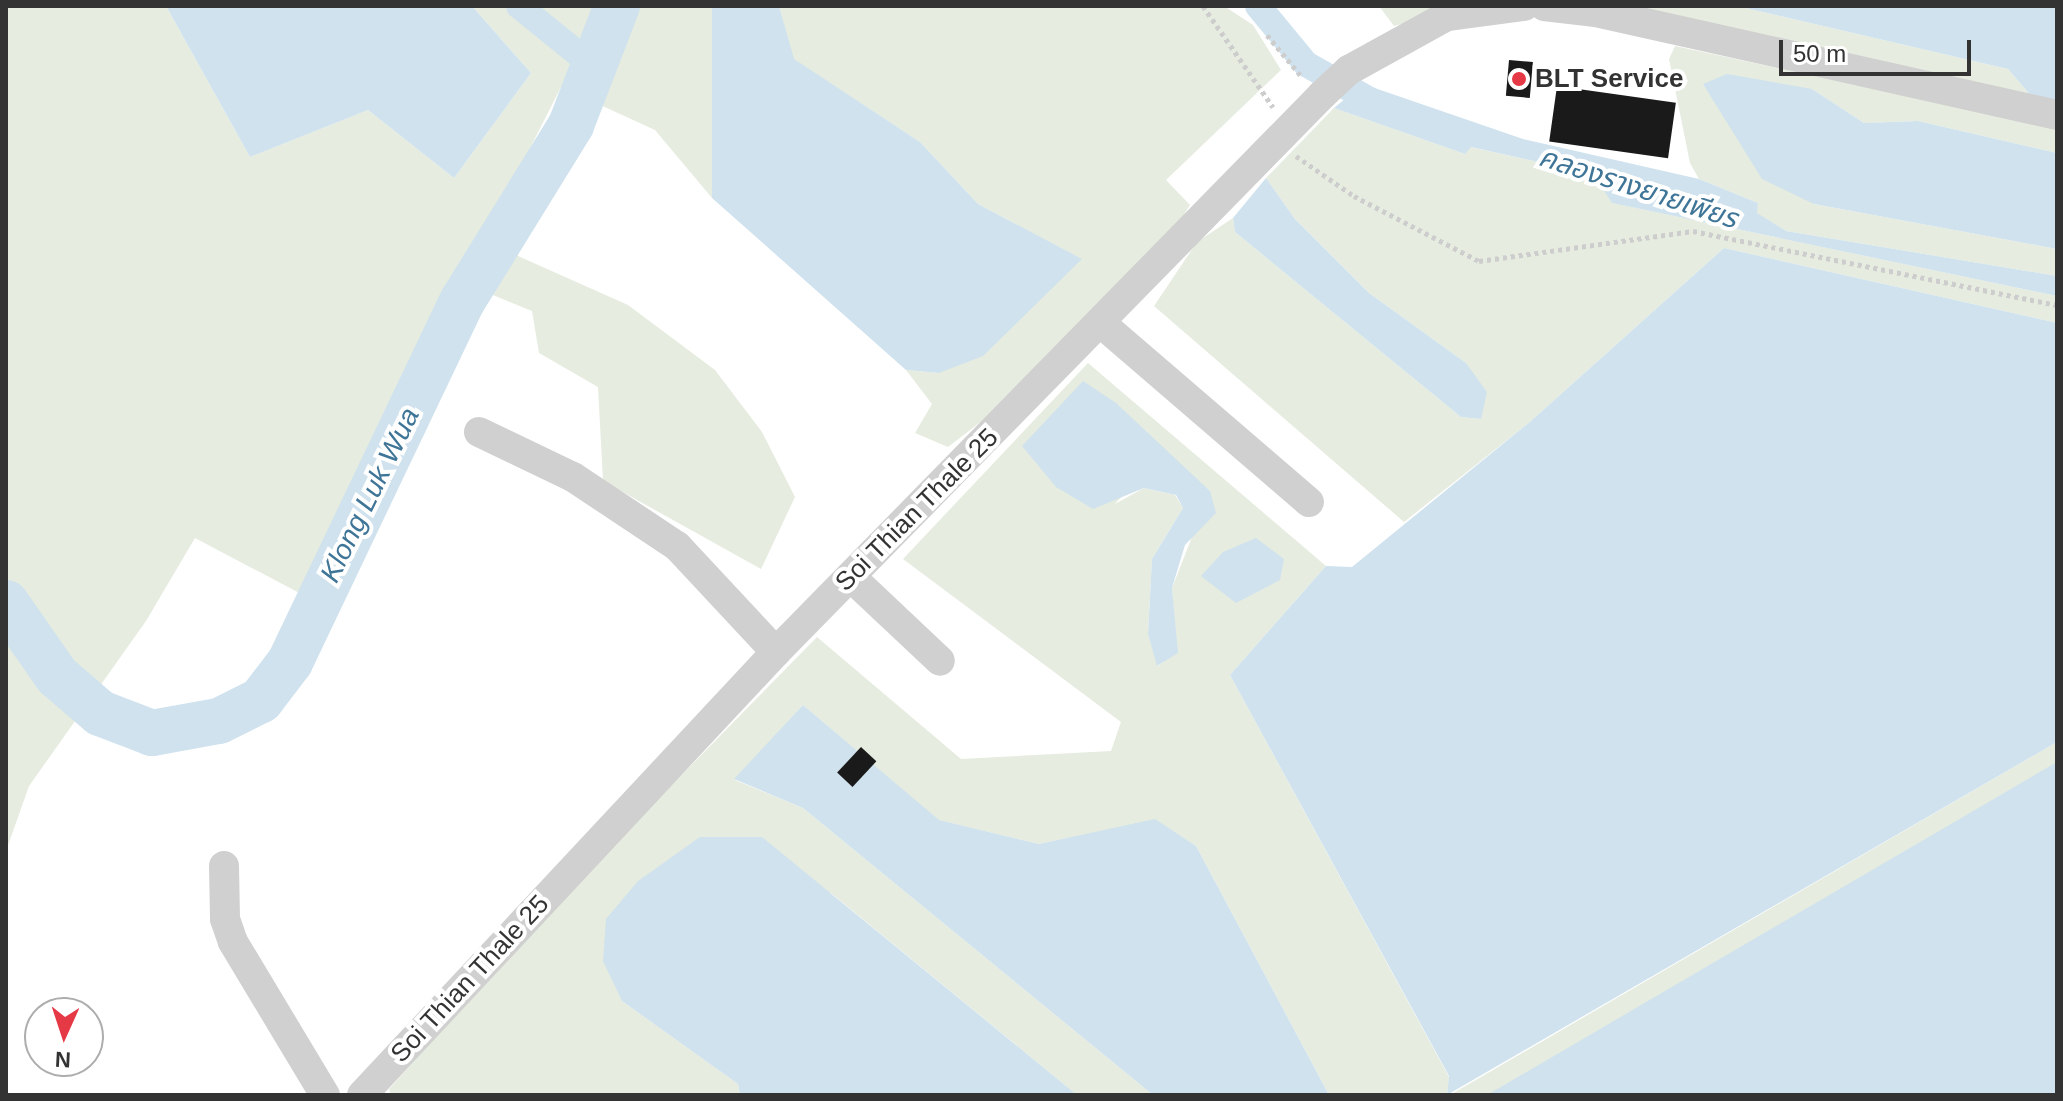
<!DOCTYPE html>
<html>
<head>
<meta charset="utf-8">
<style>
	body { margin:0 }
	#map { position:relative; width:2063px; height:1101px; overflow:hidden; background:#fff; font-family:Arial,"Noto Sans Thai",sans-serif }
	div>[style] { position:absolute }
	.green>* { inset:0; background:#e6ecdf }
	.water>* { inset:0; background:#cfe2ee }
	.canal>* { height:26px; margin:-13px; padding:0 13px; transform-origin:13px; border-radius:13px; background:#cfe2ee }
	.river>* { height:46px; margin:-23px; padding:0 23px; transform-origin:23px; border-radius:23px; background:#cfe2ee }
	.building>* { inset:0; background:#1a1a1a; transform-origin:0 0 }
	.path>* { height:5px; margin-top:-2.5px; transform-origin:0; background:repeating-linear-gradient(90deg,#cdcdcd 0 4px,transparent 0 8px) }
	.minor>* { height:30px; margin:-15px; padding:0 15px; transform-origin:15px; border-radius:15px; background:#d0d0d0 }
	.dots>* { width:22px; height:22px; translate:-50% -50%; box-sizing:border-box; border:4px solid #fff; border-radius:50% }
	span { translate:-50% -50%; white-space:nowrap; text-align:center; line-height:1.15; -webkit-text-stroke:8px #fff; paint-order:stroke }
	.poi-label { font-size:26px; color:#333; font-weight:700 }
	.left { translate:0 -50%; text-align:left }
	.street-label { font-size:26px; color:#333 }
	.water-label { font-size:28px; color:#3f7597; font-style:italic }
	.frame { position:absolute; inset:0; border:8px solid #333; pointer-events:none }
	.north { position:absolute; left:24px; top:997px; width:80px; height:80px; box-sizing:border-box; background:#fff; border:2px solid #adadad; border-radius:50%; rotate:183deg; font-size:22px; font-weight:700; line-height:32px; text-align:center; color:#333 }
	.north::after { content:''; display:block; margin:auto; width:28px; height:36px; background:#e63946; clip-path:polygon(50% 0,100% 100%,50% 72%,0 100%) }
	.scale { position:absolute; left:1779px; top:40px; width:192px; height:36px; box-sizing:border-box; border:4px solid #333; border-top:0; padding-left:10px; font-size:24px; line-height:28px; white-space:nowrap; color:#333; -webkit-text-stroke:6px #fff; paint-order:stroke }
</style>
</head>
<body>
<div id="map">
	<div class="green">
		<div style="clip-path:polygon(6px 6px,166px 6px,250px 157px,368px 110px,454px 178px,531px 73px,472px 6px,712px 6px,712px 198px,655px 130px,561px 87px,503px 201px,518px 256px,628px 305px,715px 370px,762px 432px,795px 497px,761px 569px,603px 481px,598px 387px,539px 353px,532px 311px,463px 283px,307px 597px,195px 538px,146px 621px,29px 786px,6px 851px)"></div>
		<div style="clip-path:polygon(779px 6px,1224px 6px,1253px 25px,1281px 70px,1166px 180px,1190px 205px,1173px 232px,1013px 397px,948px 447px,915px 433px,932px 404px,906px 370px,939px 373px,1081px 259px,978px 204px,920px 142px,793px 59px)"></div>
		<div style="clip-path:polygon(1379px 6px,1470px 6px,1394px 26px)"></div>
		<div style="clip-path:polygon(1611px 6px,1737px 6px,2008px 69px,2032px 97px)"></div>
		<div style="clip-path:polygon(1675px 46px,2057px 128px,2057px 153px,1918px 121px,1864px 123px,1812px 89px,1703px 84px,1729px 121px,1814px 204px,2057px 249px,2057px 276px,1786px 231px,1756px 213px,1758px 203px,1699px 179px,1690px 163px,1669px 59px)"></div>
		<div style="clip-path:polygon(1334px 108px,1465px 154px,1470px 147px,1593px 174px,1613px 203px,2057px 296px,2057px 323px,1724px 248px,1531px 421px,1404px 522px,1154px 306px,1197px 242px,1233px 218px,1235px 232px,1461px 417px,1481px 419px,1466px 363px,1369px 293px,1295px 219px,1266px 178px)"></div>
		<div style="clip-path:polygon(evenodd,1088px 363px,1326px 566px,1230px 675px,1449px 1077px,1447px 1095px,1329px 1095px,1196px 846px,1155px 820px,1039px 844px,938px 820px,803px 705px,735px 780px,803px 808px,1153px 1095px,1077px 1095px,831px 893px,622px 1001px,738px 1084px,740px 1095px,391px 1095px,389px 1089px,566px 893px,817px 637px,961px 759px,1111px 751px,1121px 722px,903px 559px,1088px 363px,1163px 451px,1210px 491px,1172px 588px,1177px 652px,1158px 666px,1148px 634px,1152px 559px,1183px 508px,1175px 495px,1144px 488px,1115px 504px,1163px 451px)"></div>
		<div style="clip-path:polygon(2057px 742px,2057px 771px,1489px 1095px,1450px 1095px)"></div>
	</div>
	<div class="water">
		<div style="clip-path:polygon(166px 6px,472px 6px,531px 73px,454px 178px,368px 110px,250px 157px)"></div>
		<div style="clip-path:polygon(712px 6px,779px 6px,794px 59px,920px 142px,978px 204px,1082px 259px,983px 356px,939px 373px,906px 370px,712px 198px)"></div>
		<div style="clip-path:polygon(1737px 6px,2057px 6px,2057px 101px,2032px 97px,2008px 69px)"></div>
		<div style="clip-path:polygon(1727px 74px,1812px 89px,1864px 123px,1918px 121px,2057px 153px,2057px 249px,1814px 204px,1762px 179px,1703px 84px)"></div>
		<div style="clip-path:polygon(1363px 84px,1523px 139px,1699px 179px,1758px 203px,1757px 213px,1786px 231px,2057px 276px,2057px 296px,1612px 203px,1593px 174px,1471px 147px,1465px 154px,1334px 108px)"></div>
		<div style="clip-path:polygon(1266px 178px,1295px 219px,1369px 293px,1466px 363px,1487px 392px,1481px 419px,1461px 417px,1235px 232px,1233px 218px)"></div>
		<div style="clip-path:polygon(1724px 248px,2057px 323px,2057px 742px,1447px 1095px,1449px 1076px,1230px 675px,1326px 566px,1352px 567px,1531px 421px)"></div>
		<div style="clip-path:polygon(1083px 381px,1116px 403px,1210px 491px,1216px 513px,1185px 545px,1172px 588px,1178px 653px,1157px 666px,1148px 634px,1152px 559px,1183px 508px,1176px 495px,1144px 488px,1093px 509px,1056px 487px,1022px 446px)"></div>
		<div style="clip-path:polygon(1256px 538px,1284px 559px,1280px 580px,1236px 603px,1201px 576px,1223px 552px)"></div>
		<div style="clip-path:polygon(803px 705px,939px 820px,1039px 844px,1155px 819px,1196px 846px,1329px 1095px,1153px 1095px,803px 808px,734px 779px)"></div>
		<div style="clip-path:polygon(2057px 762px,2057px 1095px,1487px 1095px)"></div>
		<div style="clip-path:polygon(700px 837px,762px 837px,1077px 1095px,740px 1095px,738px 1084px,622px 1001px,603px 961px,606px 919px,638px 881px)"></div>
	</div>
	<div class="canal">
		<div style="left:519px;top:6px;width:94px;rotate:38.9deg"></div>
		<div style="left:1258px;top:6px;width:75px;rotate:50.4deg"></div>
		<div style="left:1306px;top:64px;width:87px;rotate:29.5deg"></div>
	</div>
	<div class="river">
		<div style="left:6px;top:603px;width:89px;rotate:55.1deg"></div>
		<div style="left:57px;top:676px;width:57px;rotate:40.7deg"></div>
		<div style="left:100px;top:713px;width:56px;rotate:21deg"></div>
		<div style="left:152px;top:733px;width:68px;rotate:-10.2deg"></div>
		<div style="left:219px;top:721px;width:47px;rotate:-26.6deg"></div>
		<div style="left:261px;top:700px;width:48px;rotate:-52.7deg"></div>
		<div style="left:290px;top:662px;width:401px;rotate:-64.5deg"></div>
		<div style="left:463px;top:300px;width:206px;rotate:-58.3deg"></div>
		<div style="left:571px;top:125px;width:128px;rotate:-68.9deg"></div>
	</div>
	<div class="building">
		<div style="left:1509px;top:60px;width:24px;height:36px;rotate:5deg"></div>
		<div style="left:1557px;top:86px;width:120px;height:56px;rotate:8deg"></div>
		<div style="left:861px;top:747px;width:21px;height:35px;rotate:43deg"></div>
	</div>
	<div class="path">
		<div style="left:1203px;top:6px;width:123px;rotate:55.3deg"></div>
		<div style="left:1267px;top:35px;width:55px;rotate:50.2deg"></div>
		<div style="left:1296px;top:156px;width:70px;rotate:34.6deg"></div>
		<div style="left:1354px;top:196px;width:141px;rotate:27.5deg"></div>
		<div style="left:1479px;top:261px;width:216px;rotate:-8deg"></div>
		<div style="left:1693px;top:231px;width:371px;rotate:11.5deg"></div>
	</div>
	<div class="minor">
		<div style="left:1544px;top:6px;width:52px;rotate:6.6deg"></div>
		<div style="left:1596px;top:12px;width:472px;rotate:12.6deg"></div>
		<div style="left:1102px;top:324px;width:273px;rotate:40.7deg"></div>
		<div style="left:479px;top:432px;width:104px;rotate:25.6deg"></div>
		<div style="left:573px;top:477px;width:125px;rotate:33.6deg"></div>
		<div style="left:677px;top:546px;width:145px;rotate:47deg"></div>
		<div style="left:851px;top:577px;width:122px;rotate:43.3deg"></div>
		<div style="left:224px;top:866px;width:53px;rotate:88.9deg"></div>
		<div style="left:225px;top:919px;width:24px;rotate:71deg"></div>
		<div style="left:233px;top:942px;width:179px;rotate:59deg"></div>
		<div style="left:362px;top:1095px;width:606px;rotate:-46.94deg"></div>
		<div style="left:776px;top:652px;width:780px;rotate:-45.57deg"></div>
		<div style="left:1322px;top:95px;width:37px;rotate:-43deg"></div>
		<div style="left:1349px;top:70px;width:112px;rotate:-28.9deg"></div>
		<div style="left:1447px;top:16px;width:78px;rotate:-7.4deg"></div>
	</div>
	<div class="dots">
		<div style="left:1519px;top:79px;background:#e63946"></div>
	</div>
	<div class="poi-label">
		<span class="left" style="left:1535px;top:79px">BLT Service</span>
	</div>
	<div class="street-label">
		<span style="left:917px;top:510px;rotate:-45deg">Soi Thian Thale 25</span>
		<span style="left:470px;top:979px;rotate:-47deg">Soi Thian Thale 25</span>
	</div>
	<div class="water-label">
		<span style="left:1638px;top:188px;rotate:18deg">คลองรางยายเพียร</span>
		<span style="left:370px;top:495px;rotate:-64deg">Klong Luk Wua</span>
	</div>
	<div class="frame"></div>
	<div class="north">N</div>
	<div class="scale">50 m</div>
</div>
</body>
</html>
